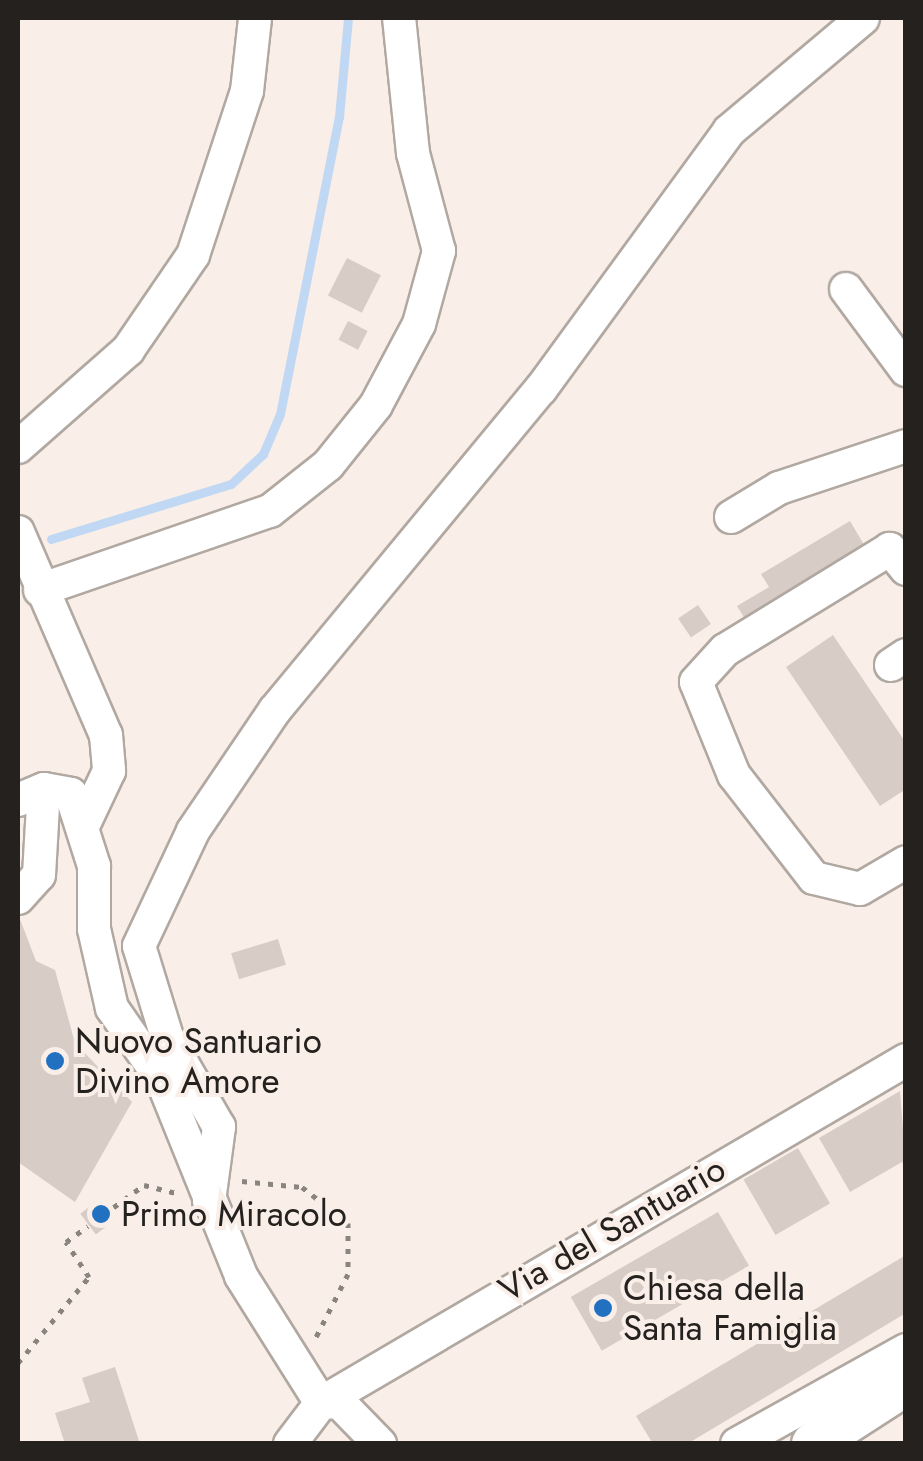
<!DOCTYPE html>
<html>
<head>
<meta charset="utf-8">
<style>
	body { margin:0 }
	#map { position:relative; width:923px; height:1461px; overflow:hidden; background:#f9efe8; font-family:Jost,sans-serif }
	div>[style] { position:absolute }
	.stream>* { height:9px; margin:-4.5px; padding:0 4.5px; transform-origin:4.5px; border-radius:4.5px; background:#c0d8f4 }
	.building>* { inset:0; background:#d7cdc6; transform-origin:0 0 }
	.path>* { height:5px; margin-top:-2.5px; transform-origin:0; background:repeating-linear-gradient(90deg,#8a847f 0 5px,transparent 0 13px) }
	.roads { filter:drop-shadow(2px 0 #b1a8a1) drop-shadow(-2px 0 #b1a8a1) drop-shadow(0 2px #b1a8a1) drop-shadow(0 -2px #b1a8a1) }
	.minor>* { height:32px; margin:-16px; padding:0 16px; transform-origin:16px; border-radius:16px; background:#fff }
	.major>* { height:42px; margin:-21px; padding:0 21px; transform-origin:21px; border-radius:21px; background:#fff }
	.dots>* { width:28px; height:28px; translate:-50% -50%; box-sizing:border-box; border:5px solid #f9efe8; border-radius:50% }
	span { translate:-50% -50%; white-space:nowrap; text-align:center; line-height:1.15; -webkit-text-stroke:8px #f9efe8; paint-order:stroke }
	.poi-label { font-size:35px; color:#24211e }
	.left { translate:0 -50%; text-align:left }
	.street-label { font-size:35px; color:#24211e }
	.frame { position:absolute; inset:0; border:20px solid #24211e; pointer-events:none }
</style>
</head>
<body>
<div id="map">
	<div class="stream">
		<div style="left:51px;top:539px;width:188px;rotate:-17deg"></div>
		<div style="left:231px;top:484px;width:44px;rotate:-43.2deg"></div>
		<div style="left:263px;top:454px;width:43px;rotate:-67deg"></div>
		<div style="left:280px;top:414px;width:303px;rotate:-78.8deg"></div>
		<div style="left:339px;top:117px;width:99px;rotate:-84.8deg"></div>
	</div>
	<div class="building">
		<div style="left:347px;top:258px;width:38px;height:42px;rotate:27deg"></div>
		<div style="left:348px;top:321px;width:22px;height:21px;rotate:27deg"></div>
		<div style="clip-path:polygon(850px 521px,870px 555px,750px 627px,737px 606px,769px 587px,761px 574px)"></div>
		<div style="left:698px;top:605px;width:23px;height:24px;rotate:56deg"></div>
		<div style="clip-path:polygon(833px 635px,906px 743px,906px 789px,880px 806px,786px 667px)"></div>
		<div style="clip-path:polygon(18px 914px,36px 961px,55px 970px,75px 1043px,132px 1102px,75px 1202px,18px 1162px)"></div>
		<div style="left:278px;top:939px;width:27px;height:49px;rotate:73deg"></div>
		<div style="clip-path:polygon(900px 1091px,906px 1168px,902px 1162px,850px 1192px,819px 1138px)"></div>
		<div style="left:798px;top:1148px;width:64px;height:63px;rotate:60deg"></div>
		<div style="left:93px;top:1204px;width:26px;height:16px;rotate:53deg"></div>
		<div style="left:718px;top:1212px;width:62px;height:170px;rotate:60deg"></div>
		<div style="clip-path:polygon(906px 1255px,906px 1313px,687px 1444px,653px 1444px,636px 1416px)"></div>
		<div style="clip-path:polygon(115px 1367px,140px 1444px,65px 1444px,55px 1413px,90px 1402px,82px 1378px)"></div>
	</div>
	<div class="path">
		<div style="left:242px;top:1181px;width:60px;rotate:5.7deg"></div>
		<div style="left:302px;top:1187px;width:58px;rotate:38deg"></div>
		<div style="left:348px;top:1223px;width:51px;rotate:90deg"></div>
		<div style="left:348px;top:1274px;width:73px;rotate:116.9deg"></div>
		<div style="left:103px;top:1215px;width:51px;rotate:-36.2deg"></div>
		<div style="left:144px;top:1185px;width:32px;rotate:14deg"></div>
		<div style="left:18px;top:1363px;width:112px;rotate:-50.5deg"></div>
		<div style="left:89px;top:1277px;width:42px;rotate:-123.3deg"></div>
		<div style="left:66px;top:1242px;width:27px;rotate:-36deg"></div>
	</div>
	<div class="roads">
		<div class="minor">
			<div style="left:846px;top:289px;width:101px;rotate:53.5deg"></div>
			<div style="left:18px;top:447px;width:147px;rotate:-41.4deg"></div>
			<div style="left:128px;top:350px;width:115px;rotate:-55.6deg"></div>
			<div style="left:193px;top:255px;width:173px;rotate:-71.8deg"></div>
			<div style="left:247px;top:91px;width:73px;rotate:-83.7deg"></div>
			<div style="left:731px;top:517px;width:56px;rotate:-31.1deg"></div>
			<div style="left:779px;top:488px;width:134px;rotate:-18.3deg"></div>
			<div style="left:18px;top:532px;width:221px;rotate:66.6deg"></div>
			<div style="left:106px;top:735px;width:36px;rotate:85deg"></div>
			<div style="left:109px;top:771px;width:59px;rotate:115.3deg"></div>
			<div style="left:906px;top:569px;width:26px;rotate:-129deg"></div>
			<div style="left:890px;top:549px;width:193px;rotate:148.5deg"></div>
			<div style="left:725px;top:650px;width:43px;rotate:132.2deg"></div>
			<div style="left:696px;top:682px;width:100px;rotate:67.8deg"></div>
			<div style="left:734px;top:775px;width:130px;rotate:52.2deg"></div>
			<div style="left:814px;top:878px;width:47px;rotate:13.4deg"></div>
			<div style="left:860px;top:889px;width:53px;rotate:-30.4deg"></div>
			<div style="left:40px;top:590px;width:243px;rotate:-19deg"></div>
			<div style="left:270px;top:511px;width:74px;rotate:-38.4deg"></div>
			<div style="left:328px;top:465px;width:77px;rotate:-51.3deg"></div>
			<div style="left:376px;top:405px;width:92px;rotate:-62deg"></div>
			<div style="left:419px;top:324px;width:76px;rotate:-74.7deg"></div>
			<div style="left:439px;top:251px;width:101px;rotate:-104.9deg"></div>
			<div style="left:413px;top:153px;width:136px;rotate:-95.9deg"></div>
			<div style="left:891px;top:665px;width:18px;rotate:-34deg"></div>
			<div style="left:18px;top:800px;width:28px;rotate:-23deg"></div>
			<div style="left:44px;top:789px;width:27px;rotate:10deg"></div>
			<div style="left:71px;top:794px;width:76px;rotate:72.3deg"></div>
			<div style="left:94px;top:866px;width:63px;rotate:90deg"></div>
			<div style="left:94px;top:929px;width:81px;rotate:77.2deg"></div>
			<div style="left:112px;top:1008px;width:88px;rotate:55.2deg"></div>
			<div style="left:162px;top:1080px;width:211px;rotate:68deg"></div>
			<div style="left:241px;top:1276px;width:150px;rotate:57.8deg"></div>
			<div style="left:321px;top:1403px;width:678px;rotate:-30.38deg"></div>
			<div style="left:18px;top:898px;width:31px;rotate:-48deg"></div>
			<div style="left:39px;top:875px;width:86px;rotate:-86.7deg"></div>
			<div style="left:209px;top:1201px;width:75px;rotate:-82.3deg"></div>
			<div style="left:219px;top:1127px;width:104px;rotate:-120deg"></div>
			<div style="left:167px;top:1037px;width:95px;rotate:-107.1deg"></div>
			<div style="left:139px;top:946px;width:127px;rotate:-64.8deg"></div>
			<div style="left:193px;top:831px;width:146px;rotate:-55.9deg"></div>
			<div style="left:275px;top:710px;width:417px;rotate:-50.4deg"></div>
			<div style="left:541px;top:389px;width:319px;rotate:-53.9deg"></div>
			<div style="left:729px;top:131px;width:175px;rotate:-40.1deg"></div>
			<div style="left:290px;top:1444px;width:51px;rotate:-52.9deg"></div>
			<div style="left:321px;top:1403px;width:18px;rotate:-3deg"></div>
			<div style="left:339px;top:1402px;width:59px;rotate:45.7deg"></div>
			<div style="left:737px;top:1444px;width:193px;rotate:-29.1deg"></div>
		</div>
		<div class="major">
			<div style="left:813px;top:1444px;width:111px;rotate:-32.8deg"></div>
		</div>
	</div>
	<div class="dots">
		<div style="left:55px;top:1061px;background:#2270c0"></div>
		<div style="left:101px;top:1214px;background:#2270c0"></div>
		<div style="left:603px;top:1308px;background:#2270c0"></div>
	</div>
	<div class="poi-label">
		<span class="left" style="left:75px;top:1061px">Nuovo Santuario<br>Divino Amore</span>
		<span class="left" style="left:121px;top:1214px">Primo Miracolo</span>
		<span class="left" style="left:623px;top:1308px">Chiesa della<br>Santa Famiglia</span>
	</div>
	<div class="street-label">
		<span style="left:612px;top:1229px;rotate:-30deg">Via del Santuario</span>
	</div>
	<div class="frame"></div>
</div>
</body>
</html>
